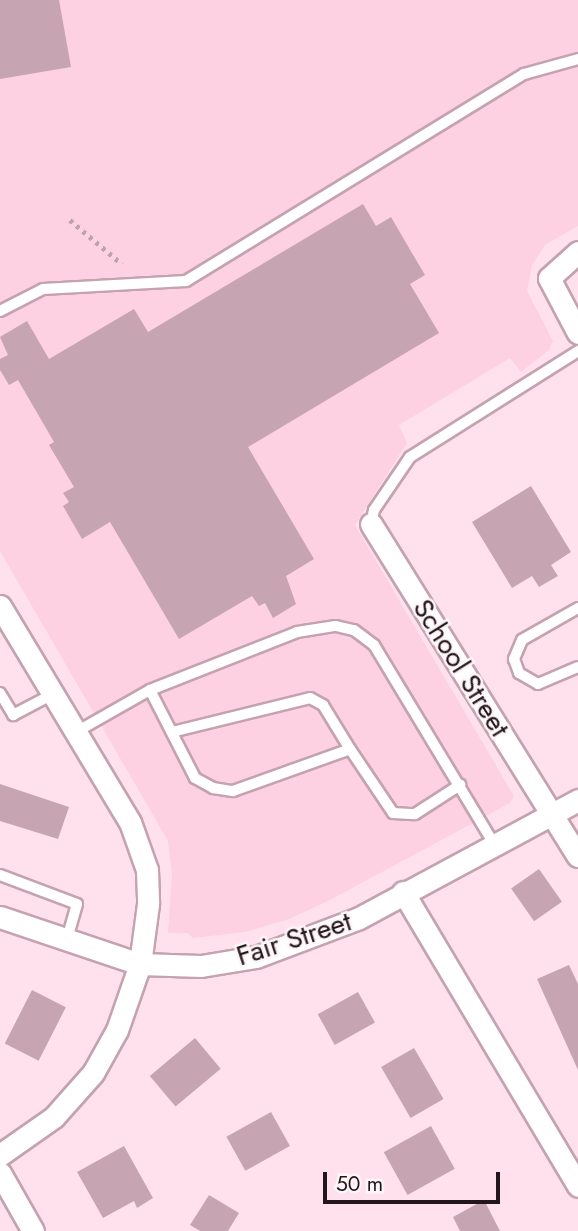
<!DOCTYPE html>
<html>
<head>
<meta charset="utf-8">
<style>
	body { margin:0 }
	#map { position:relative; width:578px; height:1231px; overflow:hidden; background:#ffe1ed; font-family:Jost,sans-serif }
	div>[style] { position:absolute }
	.built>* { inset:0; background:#fdd0e2 }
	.building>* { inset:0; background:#c7a4b2; transform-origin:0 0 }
	.path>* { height:4.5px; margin-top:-2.25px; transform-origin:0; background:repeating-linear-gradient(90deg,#bca3ad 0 3.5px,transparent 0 8.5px) }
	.roads { filter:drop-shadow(2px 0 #c4a2b0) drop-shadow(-2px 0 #c4a2b0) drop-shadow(0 2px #c4a2b0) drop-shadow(0 -2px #c4a2b0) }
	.lane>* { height:10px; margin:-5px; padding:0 5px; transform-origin:5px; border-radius:5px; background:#fff }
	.street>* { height:21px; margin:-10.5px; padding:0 10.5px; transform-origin:10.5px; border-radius:10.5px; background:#fff }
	span { translate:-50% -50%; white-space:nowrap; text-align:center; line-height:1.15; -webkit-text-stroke:5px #fdf5f8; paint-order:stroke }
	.street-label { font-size:28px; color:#22161b }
	.scale { position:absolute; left:323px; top:1172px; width:177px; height:32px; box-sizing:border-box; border:4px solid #22161b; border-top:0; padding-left:9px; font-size:21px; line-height:24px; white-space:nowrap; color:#22161b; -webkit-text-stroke:5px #fdf5f8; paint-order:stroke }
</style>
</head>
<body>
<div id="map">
	<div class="built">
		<div style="clip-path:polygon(0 0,578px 0,578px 226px,545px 245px,532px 265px,527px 291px,553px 341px,549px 350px,521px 372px,510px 358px,399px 425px,407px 443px,355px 525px,514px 796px,510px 803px,330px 900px,289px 919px,245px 932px,193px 938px,187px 933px,168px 933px,172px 875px,168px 841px,0 551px)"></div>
	</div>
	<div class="building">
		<div style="clip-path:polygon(0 0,59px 0,71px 67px,0 79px)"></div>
		<div style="clip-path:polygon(363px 204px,376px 226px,391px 217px,409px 248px,425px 275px,410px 284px,439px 333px,248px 447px,314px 559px,286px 576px,296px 604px,273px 618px,265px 603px,259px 606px,252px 596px,179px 639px,110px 522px,82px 539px,63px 506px,69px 502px,63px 493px,74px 487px,49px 445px,54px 442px,18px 380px,9px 385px,0 370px,0 359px,8px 355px,0 337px,27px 321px,49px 359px,134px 309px,148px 332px)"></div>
		<div style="clip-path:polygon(531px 486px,571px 552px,551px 565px,558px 576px,539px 587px,532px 576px,512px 588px,472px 522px)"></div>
		<div style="clip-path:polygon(0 784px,69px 807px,58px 839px,0 821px)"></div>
		<div style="left:539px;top:869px;width:40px;height:34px;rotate:55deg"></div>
		<div style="clip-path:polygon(569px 965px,578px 984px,578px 1070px,537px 979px)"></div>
		<div style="left:32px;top:990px;width:38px;height:60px;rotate:27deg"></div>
		<div style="left:358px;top:992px;width:35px;height:46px;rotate:61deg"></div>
		<div style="left:195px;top:1038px;width:40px;height:59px;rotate:50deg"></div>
		<div style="left:414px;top:1048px;width:59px;height:38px;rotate:60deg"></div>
		<div style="left:271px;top:1112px;width:39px;height:51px;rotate:61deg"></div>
		<div style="left:431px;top:1126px;width:49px;height:54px;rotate:61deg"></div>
		<div style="clip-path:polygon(124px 1146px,153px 1198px,137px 1208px,134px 1201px,103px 1218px,77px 1172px)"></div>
		<div style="clip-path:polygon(209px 1195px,239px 1213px,228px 1231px,200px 1231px,190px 1225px)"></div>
		<div style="clip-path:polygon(484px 1200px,500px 1231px,460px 1231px,453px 1217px)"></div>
	</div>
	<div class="path">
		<div style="left:70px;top:220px;width:68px;rotate:40.2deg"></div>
	</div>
	<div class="roads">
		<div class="lane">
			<div style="left:0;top:311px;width:48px;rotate:-27.1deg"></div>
			<div style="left:43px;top:289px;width:143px;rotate:-3.2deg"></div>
			<div style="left:186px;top:281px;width:396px;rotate:-31.5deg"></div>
			<div style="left:524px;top:74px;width:56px;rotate:-15.5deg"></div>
			<div style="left:371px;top:524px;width:14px;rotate:-78deg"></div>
			<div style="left:374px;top:510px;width:64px;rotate:-55.8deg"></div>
			<div style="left:410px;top:457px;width:199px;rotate:-32.2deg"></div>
			<div style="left:578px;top:608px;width:64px;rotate:150.3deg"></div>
			<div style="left:522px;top:640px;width:21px;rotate:113deg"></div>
			<div style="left:514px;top:659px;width:15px;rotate:70deg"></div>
			<div style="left:519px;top:673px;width:22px;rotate:30deg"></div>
			<div style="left:538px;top:684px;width:43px;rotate:-23deg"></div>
			<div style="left:150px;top:690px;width:99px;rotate:62.9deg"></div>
			<div style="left:195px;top:778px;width:21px;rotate:29deg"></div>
			<div style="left:213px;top:788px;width:20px;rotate:9deg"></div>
			<div style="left:233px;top:791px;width:124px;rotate:-19.7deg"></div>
			<div style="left:350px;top:749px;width:77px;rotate:56.1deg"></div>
			<div style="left:393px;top:813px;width:22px;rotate:3deg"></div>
			<div style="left:415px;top:814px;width:54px;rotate:-32.8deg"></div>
			<div style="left:0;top:693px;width:26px;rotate:59deg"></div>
			<div style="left:13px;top:715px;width:45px;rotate:-27.7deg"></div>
			<div style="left:76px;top:732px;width:85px;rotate:-29.6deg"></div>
			<div style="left:150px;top:690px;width:158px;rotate:-21.5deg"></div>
			<div style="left:297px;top:632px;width:39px;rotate:-9deg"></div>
			<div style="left:336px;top:626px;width:18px;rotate:13deg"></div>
			<div style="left:354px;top:630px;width:25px;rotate:37deg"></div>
			<div style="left:374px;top:645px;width:232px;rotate:58.9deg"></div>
			<div style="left:172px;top:732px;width:142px;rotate:-13.8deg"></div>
			<div style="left:310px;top:698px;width:15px;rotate:28deg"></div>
			<div style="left:323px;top:705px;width:52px;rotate:58.5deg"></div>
			<div style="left:0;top:875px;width:82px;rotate:20.6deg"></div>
			<div style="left:77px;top:904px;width:36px;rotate:106deg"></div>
		</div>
		<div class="street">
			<div style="left:578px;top:252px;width:39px;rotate:138deg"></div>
			<div style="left:549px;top:278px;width:62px;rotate:62.2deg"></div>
			<div style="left:371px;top:524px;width:391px;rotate:58.1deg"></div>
			<div style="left:0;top:606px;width:252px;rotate:59deg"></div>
			<div style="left:130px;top:822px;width:51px;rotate:70.5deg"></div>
			<div style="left:147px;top:870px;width:34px;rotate:88deg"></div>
			<div style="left:148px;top:904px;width:61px;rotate:97.6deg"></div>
			<div style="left:140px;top:964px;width:70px;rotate:109.2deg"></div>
			<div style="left:117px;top:1030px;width:49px;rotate:119.2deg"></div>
			<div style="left:93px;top:1073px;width:59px;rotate:131.6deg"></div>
			<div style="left:54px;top:1117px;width:66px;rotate:144.9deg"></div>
			<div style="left:403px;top:892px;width:342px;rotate:59.2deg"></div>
			<div style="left:0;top:917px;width:148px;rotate:18.6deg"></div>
			<div style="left:140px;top:964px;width:61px;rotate:1.9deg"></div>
			<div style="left:201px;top:966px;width:56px;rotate:-9.3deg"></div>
			<div style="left:256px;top:957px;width:110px;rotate:-20.7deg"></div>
			<div style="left:359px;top:918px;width:249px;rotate:-28.3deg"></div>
			<div style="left:0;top:1173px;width:67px;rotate:60.4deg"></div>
		</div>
	</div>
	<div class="street-label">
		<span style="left:461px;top:668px;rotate:58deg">School Street</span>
		<span style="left:294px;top:939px;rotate:-18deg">Fair Street</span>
	</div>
	<div class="scale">50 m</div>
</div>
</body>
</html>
